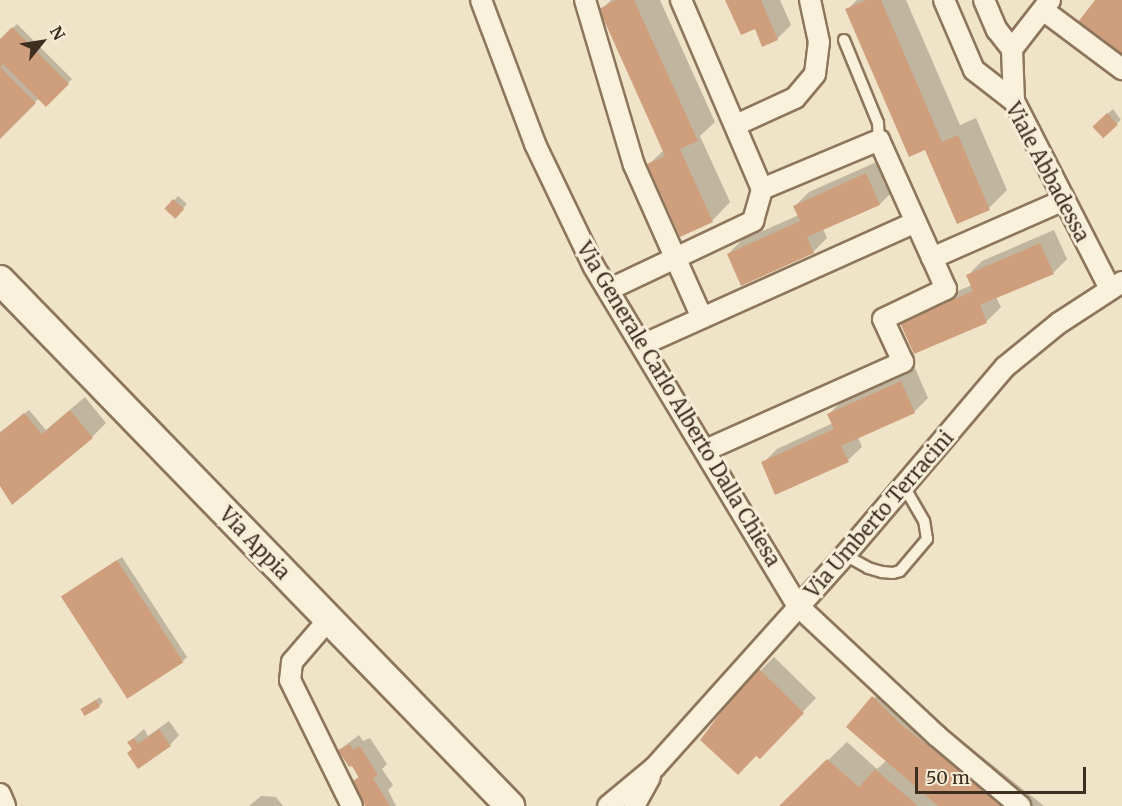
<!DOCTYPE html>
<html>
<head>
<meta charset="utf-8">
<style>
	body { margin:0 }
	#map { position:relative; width:1122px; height:806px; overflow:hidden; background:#f0e4c8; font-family:Merriweather,serif }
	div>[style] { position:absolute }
	.shadow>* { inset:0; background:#0003; transform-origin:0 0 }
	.building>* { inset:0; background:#cf9f7d; transform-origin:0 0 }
	.roads { filter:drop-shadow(2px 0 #8d765c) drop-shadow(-2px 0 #8d765c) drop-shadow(0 2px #8d765c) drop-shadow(0 -2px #8d765c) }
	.lane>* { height:10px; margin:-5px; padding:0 5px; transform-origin:5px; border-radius:5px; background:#faf1dc }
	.street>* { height:20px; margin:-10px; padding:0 10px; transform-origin:10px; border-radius:10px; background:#faf1dc }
	.secondary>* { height:28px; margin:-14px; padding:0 14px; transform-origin:14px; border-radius:14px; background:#faf1dc }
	span { translate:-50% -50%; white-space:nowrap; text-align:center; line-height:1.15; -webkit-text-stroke:6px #f7eed8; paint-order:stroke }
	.street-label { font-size:20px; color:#3d2e20 }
	.north { position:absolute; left:12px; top:12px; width:60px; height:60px; -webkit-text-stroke:4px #f7eed8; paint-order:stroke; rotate:60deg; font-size:16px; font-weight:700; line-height:24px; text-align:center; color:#3d2e20 }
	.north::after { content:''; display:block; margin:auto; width:21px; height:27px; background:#3d2e20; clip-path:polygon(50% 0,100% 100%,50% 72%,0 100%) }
	.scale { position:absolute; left:915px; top:767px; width:171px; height:27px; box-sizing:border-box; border:3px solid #3d2e20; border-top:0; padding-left:8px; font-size:18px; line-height:21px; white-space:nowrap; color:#3d2e20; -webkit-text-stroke:4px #f7eed8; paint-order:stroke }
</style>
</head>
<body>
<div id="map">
	<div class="shadow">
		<div style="clip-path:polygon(611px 0,660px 0,715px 122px,700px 136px,730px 202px,712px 221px,649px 164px,664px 150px,601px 10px)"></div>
		<div style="clip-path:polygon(728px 0,780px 0,791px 25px,777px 39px,756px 27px)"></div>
		<div style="clip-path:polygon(857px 0,906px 0,960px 125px,976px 118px,1007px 190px,989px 208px,847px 10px)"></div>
		<div style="clip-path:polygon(17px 24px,72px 79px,46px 105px,39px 98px,0 137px,0 41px)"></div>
		<div style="clip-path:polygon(1113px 109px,1121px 120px,1102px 136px,1098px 122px)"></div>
		<div style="clip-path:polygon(881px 160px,894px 190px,880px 204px,823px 229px,827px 238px,813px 252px,728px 254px,742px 240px,799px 215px,795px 206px,809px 192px)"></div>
		<div style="left:178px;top:196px;width:12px;height:17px;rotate:42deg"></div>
		<div style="clip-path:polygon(1054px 230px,1067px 259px,1053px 273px,996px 297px,1001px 307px,987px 321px,915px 352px,902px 323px,916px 309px,972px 285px,968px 275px,982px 261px)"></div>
		<div style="clip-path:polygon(915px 368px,928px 398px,914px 412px,858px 437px,862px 447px,848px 460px,763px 463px,777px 449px,833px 423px,829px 414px,843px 400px)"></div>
		<div style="clip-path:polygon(85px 397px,106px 423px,92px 437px,0 483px,0 432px,29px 410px,46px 430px)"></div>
		<div style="clip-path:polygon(122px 557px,187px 657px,183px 661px,68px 592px)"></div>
		<div style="clip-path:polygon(774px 657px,816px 698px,773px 743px,760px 671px)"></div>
		<div style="clip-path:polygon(892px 679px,921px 708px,1044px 806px,780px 806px,847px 742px,877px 769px,887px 760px,848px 726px)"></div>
		<div style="clip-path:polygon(100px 697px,103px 702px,99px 706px,82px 709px)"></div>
		<div style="clip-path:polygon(169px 721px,179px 735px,170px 745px,134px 749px,129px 742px,144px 729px,148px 736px)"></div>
		<div style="clip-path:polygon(359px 735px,363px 741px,370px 738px,387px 764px,382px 769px,393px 785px,388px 790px,396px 806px,366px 806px,354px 781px,359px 776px,353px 764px,339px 750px)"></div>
		<div style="clip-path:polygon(261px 796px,276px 797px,283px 806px,249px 806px)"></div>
	</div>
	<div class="building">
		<div style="clip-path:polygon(616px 0,634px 0,698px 141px,680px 149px,713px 222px,680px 237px,647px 164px,665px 156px,599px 9px)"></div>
		<div style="clip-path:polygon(725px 0,761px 0,778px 40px,762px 47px,755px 29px,741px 35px)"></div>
		<div style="clip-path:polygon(867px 0,881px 0,942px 142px,958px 135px,990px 210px,957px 224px,925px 150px,909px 157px,845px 9px)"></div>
		<div style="clip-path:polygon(1095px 0,1122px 0,1122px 56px,1078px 22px)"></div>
		<div style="clip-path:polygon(12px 27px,69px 84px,46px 107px,3px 64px,0 67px,36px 103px,0 139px,0 39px)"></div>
		<div style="left:1107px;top:113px;width:16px;height:20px;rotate:47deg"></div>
		<div style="clip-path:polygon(866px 173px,880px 205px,807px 237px,814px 253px,741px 286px,727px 254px,800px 221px,793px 206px)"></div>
		<div style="left:173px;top:199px;width:15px;height:13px;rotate:42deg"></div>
		<div style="clip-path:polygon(1040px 243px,1054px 274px,980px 305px,987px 323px,914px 354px,900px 323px,973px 291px,966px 275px)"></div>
		<div style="clip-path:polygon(901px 381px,915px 413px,841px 446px,849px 462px,775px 495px,761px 462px,834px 429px,827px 414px)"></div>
		<div style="clip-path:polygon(70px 410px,93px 438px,12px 505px,0 486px,0 433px,24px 413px,42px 434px)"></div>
		<div style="left:117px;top:560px;width:122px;height:67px;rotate:57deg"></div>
		<div style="clip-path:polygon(759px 669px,804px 713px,760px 759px,756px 756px,738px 775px,700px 740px,728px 703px)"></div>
		<div style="clip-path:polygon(872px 696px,903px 726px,1004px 806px,938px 806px,846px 727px)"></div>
		<div style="left:96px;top:700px;width:8px;height:18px;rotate:60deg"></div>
		<div style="clip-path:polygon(159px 729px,171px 746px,138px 769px,127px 753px,132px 749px,127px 742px,134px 738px,138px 744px)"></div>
		<div style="clip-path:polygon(350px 744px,353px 750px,360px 746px,378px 775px,373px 778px,390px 806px,365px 806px,352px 781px,359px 778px,352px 766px,349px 767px,338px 750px)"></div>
		<div style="clip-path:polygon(827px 759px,859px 787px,875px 769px,918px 806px,779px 806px)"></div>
	</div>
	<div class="roads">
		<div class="lane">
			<div style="left:844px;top:40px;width:90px;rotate:67.7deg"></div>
			<div style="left:878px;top:123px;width:17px;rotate:87deg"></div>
			<div style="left:845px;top:555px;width:26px;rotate:29deg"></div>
			<div style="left:868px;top:568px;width:15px;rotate:16deg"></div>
			<div style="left:882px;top:572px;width:11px;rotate:5deg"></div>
			<div style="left:893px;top:573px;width:7px;rotate:-16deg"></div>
			<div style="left:900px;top:571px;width:42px;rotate:-49.8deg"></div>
			<div style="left:927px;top:539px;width:18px;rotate:-99deg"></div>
			<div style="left:924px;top:521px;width:39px;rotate:-120deg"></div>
		</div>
		<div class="street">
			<div style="left:481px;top:0;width:154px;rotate:69.4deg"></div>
			<div style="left:535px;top:144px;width:136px;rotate:64.4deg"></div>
			<div style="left:594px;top:267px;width:396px;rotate:59deg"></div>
			<div style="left:798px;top:606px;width:190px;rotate:43.1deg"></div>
			<div style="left:937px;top:736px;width:109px;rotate:40.1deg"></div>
			<div style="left:585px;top:0;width:172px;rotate:73.5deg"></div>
			<div style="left:634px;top:165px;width:167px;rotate:66deg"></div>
			<div style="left:944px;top:0;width:76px;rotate:66.8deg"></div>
			<div style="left:974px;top:70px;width:51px;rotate:37.8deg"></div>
			<div style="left:1014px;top:101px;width:211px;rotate:62.9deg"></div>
			<div style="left:984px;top:0;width:33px;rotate:67deg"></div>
			<div style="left:997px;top:30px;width:24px;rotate:52deg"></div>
			<div style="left:1043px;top:10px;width:99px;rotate:36.8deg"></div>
			<div style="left:1012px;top:49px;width:62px;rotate:-52.2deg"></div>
			<div style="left:1012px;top:49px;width:52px;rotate:87.8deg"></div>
			<div style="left:736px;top:125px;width:65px;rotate:-24.6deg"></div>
			<div style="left:795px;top:98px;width:31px;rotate:-50deg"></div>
			<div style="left:815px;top:74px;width:32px;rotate:-83deg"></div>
			<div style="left:819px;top:42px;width:43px;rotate:-102.1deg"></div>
			<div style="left:762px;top:189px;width:127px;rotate:-22.7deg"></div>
			<div style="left:879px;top:140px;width:129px;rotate:65.8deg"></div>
			<div style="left:932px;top:258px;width:144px;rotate:-23.7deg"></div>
			<div style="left:608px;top:290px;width:161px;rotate:-25.4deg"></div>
			<div style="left:753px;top:221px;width:33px;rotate:-74deg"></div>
			<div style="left:762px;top:189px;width:206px;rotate:-113.2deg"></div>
			<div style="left:642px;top:345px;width:300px;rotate:-24.2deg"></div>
			<div style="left:706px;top:450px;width:216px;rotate:-24.1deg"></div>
			<div style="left:903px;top:362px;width:47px;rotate:-114.9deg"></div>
			<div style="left:883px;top:319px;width:70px;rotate:-25.5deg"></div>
			<div style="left:946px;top:289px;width:34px;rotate:-114deg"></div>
			<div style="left:329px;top:619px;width:57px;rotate:130.7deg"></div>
			<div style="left:292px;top:662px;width:18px;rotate:96deg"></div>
			<div style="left:290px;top:680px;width:140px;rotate:63.8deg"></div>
			<div style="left:0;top:794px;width:13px;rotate:67deg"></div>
			<div style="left:608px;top:806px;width:61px;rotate:-39.7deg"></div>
			<div style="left:655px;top:767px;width:285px;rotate:-48.1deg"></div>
			<div style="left:845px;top:555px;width:247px;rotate:-49.6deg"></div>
			<div style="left:1005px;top:367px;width:70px;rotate:-39.2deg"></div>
			<div style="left:1059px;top:323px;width:75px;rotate:-33.1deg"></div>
			<div style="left:634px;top:806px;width:33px;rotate:-61deg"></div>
		</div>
		<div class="secondary">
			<div style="left:0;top:280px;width:733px;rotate:45.88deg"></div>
		</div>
	</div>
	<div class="street-label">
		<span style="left:1048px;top:172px;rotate:62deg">Viale Abbadessa</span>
		<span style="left:679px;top:404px;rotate:59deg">Via Generale Carlo Alberto Dalla Chiesa</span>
		<span style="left:879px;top:514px;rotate:-49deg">Via Umberto Terracini</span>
		<span style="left:255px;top:543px;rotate:46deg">Via Appia</span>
	</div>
	<div class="north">N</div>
	<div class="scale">50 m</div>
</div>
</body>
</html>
